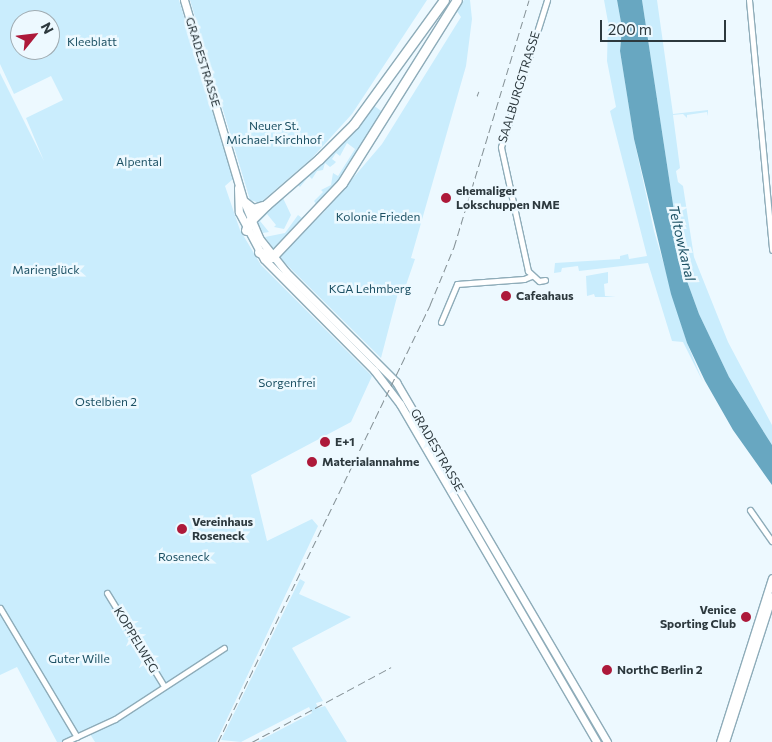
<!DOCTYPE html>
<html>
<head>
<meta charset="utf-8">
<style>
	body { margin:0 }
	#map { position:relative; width:772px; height:742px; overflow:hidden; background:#edf9ff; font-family:Commissioner,sans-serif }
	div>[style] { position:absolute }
	.green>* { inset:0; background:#caedfd }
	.water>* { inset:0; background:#68a7c1 }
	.roads { filter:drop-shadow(1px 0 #8eacb9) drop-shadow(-1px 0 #8eacb9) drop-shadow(0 1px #8eacb9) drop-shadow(0 -1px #8eacb9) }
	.street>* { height:5px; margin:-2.5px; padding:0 2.5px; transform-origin:2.5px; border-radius:2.5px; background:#fff }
	.secondary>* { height:7px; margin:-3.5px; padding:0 3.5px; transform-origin:3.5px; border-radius:3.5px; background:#fff }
	.highway>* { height:9px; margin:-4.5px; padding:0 4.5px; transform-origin:4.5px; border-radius:4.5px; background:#fff }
	.rail>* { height:1px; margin-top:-0.5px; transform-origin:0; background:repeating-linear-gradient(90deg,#869297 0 8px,transparent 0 12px) }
	.dots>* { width:14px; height:14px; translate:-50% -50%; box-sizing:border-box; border:2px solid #edf9ff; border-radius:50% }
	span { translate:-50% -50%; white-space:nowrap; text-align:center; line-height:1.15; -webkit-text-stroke:5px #edf9ff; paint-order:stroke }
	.park-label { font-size:12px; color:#1d5164 }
	.street-label { font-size:12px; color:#2d393e }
	.poi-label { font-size:12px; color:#2d393e; font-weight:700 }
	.left { translate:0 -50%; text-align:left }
	.right { translate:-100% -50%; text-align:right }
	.water-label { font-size:14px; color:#1b5063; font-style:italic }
	.north { position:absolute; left:10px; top:10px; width:50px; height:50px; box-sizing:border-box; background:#edf9ff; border:1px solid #a0acb2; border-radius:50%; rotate:61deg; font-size:14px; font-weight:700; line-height:20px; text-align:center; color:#2d393e }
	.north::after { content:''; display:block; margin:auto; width:18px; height:22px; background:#ad193a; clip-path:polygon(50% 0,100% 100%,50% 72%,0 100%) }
	.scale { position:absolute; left:600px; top:20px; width:126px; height:22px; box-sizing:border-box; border:2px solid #2d393e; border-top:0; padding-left:6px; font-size:15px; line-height:18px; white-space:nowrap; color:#2d393e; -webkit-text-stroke:4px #edf9ff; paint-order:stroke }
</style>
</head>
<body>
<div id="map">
	<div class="green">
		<div style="clip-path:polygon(evenodd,0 0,179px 0,233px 179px,225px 186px,240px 230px,261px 265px,372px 376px,351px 422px,251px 475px,267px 541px,312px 519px,318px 526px,216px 742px,95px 742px,90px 734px,69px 742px,57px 742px,17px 667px,0 675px,0 73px,44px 161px,26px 118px,63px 100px,51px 76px,14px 94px,0 64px,0 0,20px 20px,50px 20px,50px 50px,20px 50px,20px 20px)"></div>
		<div style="clip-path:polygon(190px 0,427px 0,352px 114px,312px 158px,260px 203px,250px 200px)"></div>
		<div style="clip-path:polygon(464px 0,470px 0,472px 19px,466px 66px,411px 258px,415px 259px,406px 285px,398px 293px,381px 358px,282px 260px,280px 254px,324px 212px,382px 144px,461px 17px,456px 10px)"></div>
		<div style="clip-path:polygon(604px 0,617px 0,622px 29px,620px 51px,634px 139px,654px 231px,687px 343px,703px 382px,683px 342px,672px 341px,648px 263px,579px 271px,578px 266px,562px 268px,561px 272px,554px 273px,555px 263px,620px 259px,620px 256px,628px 254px,629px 259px,647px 256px,610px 111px,616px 107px,607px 61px,608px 22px)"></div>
		<div style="clip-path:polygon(642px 0,657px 0,673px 114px,708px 110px,708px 116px,707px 112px,687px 115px,687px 118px,683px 114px,673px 115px,680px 168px,676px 171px,678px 182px,683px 186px,694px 257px,728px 342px,772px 425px,772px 445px,729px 377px,699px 314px,683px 270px)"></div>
		<div style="clip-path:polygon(373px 105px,384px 113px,338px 183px,276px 249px,273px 248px,265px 237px,285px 233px,298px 215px,302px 218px,316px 204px,314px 201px,323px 192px,321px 190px,331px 185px,333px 173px,338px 176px,355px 149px,347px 143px,340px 156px,336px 153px,332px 159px,336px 162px,334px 164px,330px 167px,325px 163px,323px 170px,317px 171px,312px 179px,309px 176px,300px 187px,297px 184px,283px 198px,291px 215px,284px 229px,274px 227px,276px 225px,267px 214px,260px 221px,269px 232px,263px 233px,257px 222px,259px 215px,348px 134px)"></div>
		<div style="clip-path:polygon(608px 272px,608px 283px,604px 284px,605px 296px,616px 297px,595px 297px,594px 294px,587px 296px,586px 276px)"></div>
		<div style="clip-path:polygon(300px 579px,305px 582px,299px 594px,351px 617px,292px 648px,323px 701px,316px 703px,318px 708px,325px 706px,347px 742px,257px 742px,312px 713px,309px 707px,241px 742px,221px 740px)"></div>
	</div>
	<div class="water">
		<div style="clip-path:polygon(617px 0,642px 0,683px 270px,699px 314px,729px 377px,772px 445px,772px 485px,733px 430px,705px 381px,687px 343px,671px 294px,634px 139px,620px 51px,622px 28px)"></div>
	</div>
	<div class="roads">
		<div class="street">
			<div style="left:749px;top:0;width:251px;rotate:84.7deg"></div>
			<div style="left:545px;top:280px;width:6px;rotate:171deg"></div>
			<div style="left:539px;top:281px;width:15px;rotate:-138deg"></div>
			<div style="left:528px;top:271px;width:127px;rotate:-102.3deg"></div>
			<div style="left:501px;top:147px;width:154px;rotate:-72.6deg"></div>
			<div style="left:441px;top:322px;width:41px;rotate:-67.2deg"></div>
			<div style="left:457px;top:284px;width:67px;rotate:-4.3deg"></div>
			<div style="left:524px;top:279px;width:8px;rotate:-23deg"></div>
			<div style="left:750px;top:510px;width:38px;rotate:55deg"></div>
			<div style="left:107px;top:593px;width:109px;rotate:58.5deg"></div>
			<div style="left:0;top:608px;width:150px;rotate:59.2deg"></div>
			<div style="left:65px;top:742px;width:55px;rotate:-24.7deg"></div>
			<div style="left:115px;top:719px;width:130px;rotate:-33.1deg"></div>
		</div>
		<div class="secondary">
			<div style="left:184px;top:0;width:211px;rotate:73.5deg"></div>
			<div style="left:244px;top:202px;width:39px;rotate:67deg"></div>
			<div style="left:259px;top:238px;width:43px;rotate:51.5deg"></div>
			<div style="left:286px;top:272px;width:156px;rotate:45deg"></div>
			<div style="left:396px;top:382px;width:417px;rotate:59.6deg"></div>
			<div style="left:238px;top:188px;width:24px;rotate:88deg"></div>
			<div style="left:239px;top:212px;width:53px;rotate:62deg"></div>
			<div style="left:264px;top:259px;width:156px;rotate:45.3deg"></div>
			<div style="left:374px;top:370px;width:43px;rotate:52.6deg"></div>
			<div style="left:400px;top:404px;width:391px;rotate:59.8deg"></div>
			<div style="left:720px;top:742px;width:172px;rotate:-72.4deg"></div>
			<div style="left:725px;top:742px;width:153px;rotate:-72.2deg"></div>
		</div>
		<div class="highway">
			<div style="left:244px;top:202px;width:11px;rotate:38deg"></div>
			<div style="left:253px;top:209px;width:10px;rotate:-17deg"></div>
			<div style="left:246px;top:230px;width:10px;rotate:-66deg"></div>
			<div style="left:250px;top:221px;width:23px;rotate:-45deg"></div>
			<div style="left:266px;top:205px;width:70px;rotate:-41deg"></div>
			<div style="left:319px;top:159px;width:49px;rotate:-45deg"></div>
			<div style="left:354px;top:124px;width:153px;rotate:-54deg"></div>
			<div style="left:259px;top:252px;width:14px;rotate:21deg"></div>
			<div style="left:272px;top:257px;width:102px;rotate:-46.6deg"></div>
			<div style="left:342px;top:183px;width:216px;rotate:-57.9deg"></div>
		</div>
	</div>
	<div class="rail">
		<div style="left:477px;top:96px;width:5px;rotate:-68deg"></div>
		<div style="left:218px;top:742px;width:486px;rotate:-64.1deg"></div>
		<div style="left:430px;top:305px;width:63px;rotate:-67.5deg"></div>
		<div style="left:454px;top:247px;width:258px;rotate:-73.1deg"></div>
		<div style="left:252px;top:742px;width:158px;rotate:-28.3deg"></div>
	</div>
	<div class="dots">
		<div style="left:446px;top:198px;background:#ad193a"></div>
		<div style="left:506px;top:296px;background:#ad193a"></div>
		<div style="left:325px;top:442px;background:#ad193a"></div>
		<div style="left:312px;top:462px;background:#ad193a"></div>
		<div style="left:182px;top:529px;background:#ad193a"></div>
		<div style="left:746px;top:617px;background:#ad193a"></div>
		<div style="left:607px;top:670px;background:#ad193a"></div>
	</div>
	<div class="park-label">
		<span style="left:92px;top:42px">Kleeblatt</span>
		<span style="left:274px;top:133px">Neuer St.<br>Michael-Kirchhof</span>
		<span style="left:139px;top:162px">Alpental</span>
		<span style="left:378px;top:217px">Kolonie Frieden</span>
		<span style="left:46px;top:270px">Marienglück</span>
		<span style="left:370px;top:289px">KGA Lehmberg</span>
		<span style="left:287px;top:383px">Sorgenfrei</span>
		<span style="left:106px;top:402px">Ostelbien 2</span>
		<span style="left:184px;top:557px">Roseneck</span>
		<span style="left:79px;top:659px">Guter Wille</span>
	</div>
	<div class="street-label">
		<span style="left:203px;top:62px;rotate:73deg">GRADESTRASSE</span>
		<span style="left:519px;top:87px;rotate:-73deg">SAALBURGSTRASSE</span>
		<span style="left:437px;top:450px;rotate:60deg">GRADESTRASSE</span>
		<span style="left:136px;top:640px;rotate:59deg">KOPPELWEG</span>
	</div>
	<div class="poi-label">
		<span class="left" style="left:456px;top:198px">ehemaliger<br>Lokschuppen NME</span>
		<span class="left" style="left:516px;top:296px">Cafeahaus</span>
		<span class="left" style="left:335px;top:442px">E+1</span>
		<span class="left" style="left:322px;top:462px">Materialannahme</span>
		<span class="left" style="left:192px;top:529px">Vereinhaus<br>Roseneck</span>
		<span class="right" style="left:736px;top:617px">Venice<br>Sporting Club</span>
		<span class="left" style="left:617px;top:670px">NorthC Berlin 2</span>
	</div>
	<div class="water-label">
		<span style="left:682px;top:243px;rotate:77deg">Teltowkanal</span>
	</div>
	<div class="north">N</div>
	<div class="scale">200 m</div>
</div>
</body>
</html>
